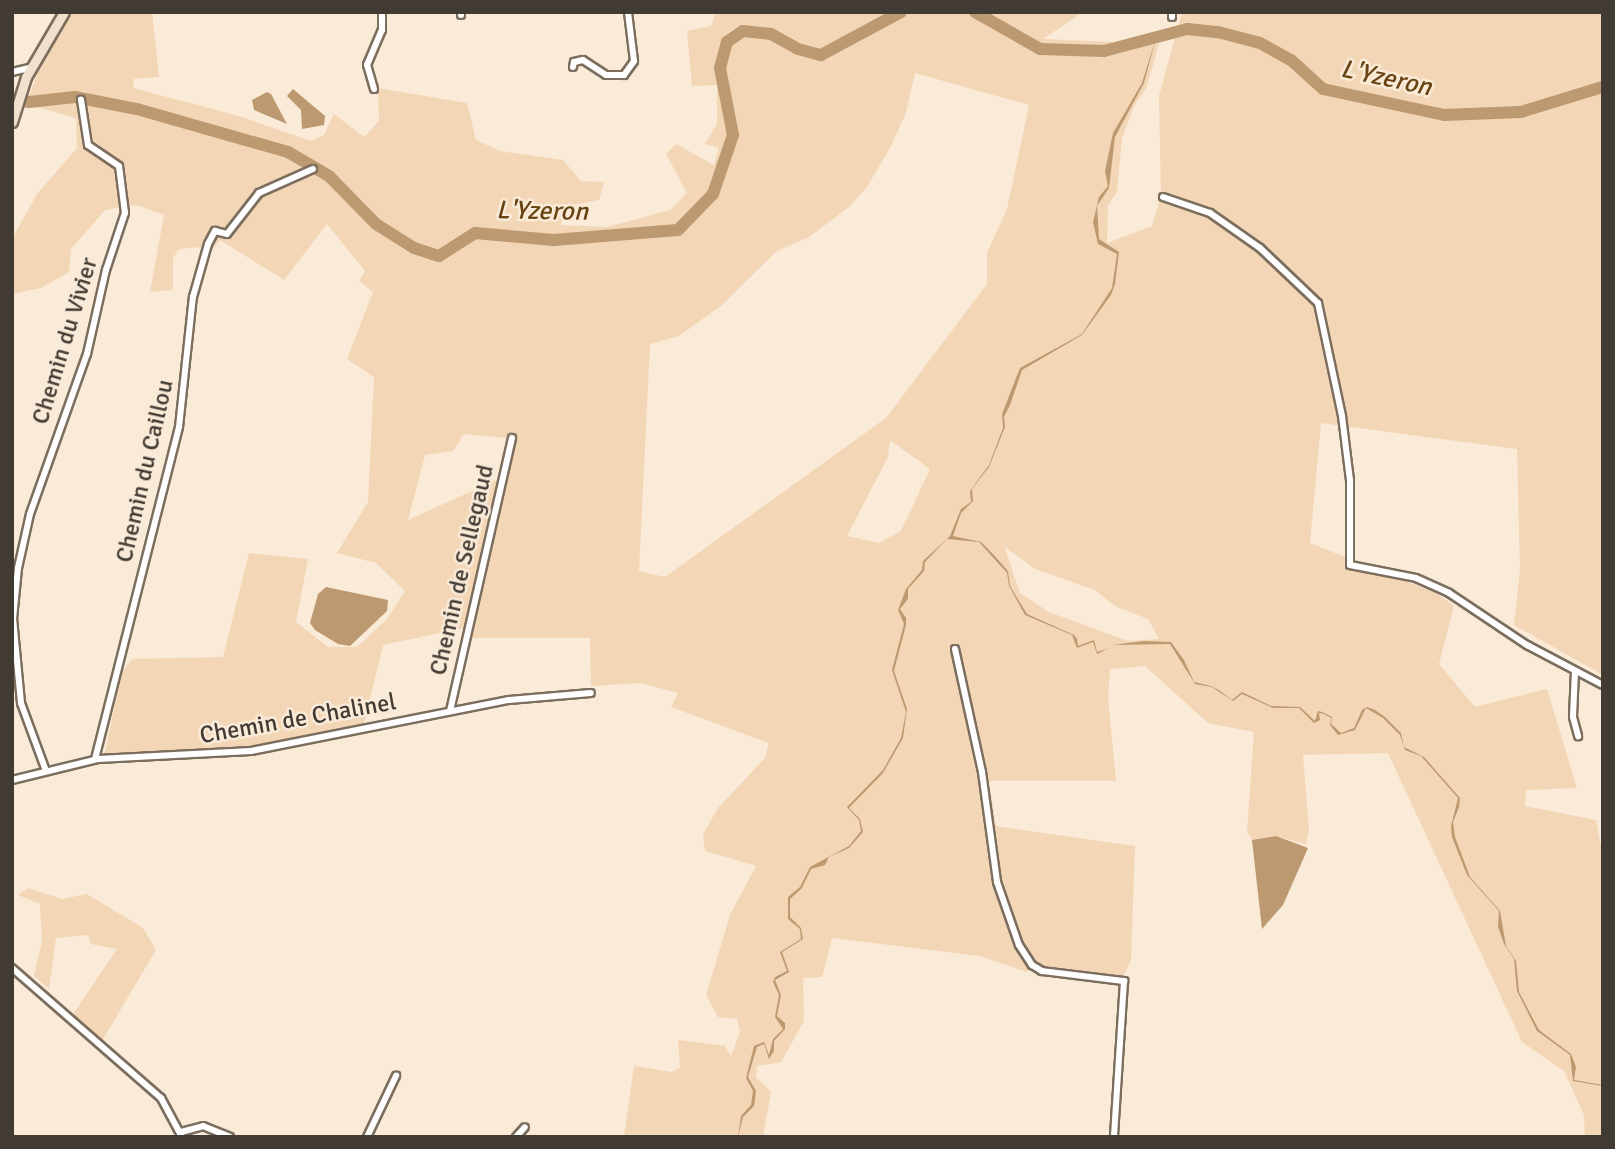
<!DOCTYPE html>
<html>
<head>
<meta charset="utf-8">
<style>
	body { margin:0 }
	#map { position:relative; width:1615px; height:1149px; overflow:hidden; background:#faead8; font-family:Signika,sans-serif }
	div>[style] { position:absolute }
	.green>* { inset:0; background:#f3d6b5 }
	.water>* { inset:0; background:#bc9970 }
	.river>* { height:12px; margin:-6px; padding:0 6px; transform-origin:6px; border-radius:6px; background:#bc9970 }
	.roads { filter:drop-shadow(2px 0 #7c6e5e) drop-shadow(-2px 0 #7c6e5e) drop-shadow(0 2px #7c6e5e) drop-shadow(0 -2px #7c6e5e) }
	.minor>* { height:6px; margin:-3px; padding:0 3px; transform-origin:3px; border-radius:3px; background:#fff }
	.secondary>* { height:9px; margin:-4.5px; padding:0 4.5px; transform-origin:4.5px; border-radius:4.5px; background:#f0e0cc }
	span { translate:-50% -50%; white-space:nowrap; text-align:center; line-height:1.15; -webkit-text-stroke:5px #faead8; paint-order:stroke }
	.street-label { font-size:24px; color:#413b34 }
	.water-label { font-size:26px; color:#674411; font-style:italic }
	.frame { position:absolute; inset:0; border:14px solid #413b34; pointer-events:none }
</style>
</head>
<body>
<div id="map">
	<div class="green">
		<div style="clip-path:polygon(evenodd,71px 12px,152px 12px,159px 77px,134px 79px,133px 88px,239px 116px,311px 141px,324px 135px,334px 114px,364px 137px,379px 121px,378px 88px,467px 103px,476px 140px,500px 151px,563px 160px,581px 181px,604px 182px,599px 200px,563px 207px,561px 225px,607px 227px,670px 210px,687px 193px,666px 154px,676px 144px,714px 165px,719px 148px,705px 144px,717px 124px,717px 85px,692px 86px,687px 31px,711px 26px,716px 12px,1083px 12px,1043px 39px,1159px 44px,1146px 89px,1135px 104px,1122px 138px,1117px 192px,1108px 205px,1107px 243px,1152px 226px,1161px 196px,1159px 96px,1182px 12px,1603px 12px,1603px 675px,1514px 625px,1520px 569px,1517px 449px,1321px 423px,1310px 543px,1438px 594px,1454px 606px,1439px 664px,1475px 707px,1547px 689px,1577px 788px,1526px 790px,1525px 806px,1596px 820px,1603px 857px,1603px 1137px,1585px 1137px,1584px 1115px,1564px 1071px,1522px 1042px,1388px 753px,1303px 755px,1309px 830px,1306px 844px,1276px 836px,1252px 840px,1247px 832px,1254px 732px,1208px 723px,1145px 666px,1110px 669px,1108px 698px,1116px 781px,989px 781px,996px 826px,1135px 846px,1131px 960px,1120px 983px,1076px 980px,1031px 971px,1031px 966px,1027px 972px,980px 956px,832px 938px,822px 977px,803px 978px,804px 1021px,781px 1062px,757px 1066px,756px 1077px,771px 1092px,763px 1137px,624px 1137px,634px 1066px,672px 1072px,680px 1068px,678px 1040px,725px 1046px,731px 1056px,740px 1032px,737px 1019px,718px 1017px,706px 995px,730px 915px,756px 866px,705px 851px,703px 834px,718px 808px,765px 758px,769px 743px,671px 707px,678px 693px,641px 683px,591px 686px,590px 638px,466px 638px,468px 627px,383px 645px,364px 724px,272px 744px,104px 756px,122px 672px,132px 659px,223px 657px,249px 553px,308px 559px,296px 622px,328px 647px,357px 647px,387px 619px,405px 591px,376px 563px,337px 553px,368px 502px,374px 377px,347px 359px,373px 292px,359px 281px,365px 271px,327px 224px,284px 280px,220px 240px,209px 254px,201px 247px,179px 249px,173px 258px,173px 290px,150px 292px,164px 215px,137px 205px,105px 210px,71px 249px,69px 272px,41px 288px,12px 294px,12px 239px,37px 194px,77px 148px,76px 118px,26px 104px,47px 48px,71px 12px,915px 73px,1029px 105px,1007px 209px,987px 253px,987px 284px,886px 418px,665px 577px,639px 571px,650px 344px,679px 336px,722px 305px,777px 251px,809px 237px,849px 207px,867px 187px,890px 148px,906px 113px,915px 73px,71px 12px,464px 434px,511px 438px,503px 477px,408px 520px,425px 455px,453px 451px,464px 434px,71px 12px,890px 440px,930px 469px,901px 531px,879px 543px,847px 536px,888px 457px,890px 440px,71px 12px,1004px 546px,1035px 569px,1095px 590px,1115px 606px,1148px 619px,1159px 639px,1128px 641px,1049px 612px,1020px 593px,1004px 546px)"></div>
		<div style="clip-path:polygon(28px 888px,62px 899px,87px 894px,143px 928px,156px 950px,102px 1041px,72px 1016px,117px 949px,91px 944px,88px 935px,56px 938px,49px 989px,34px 976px,42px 941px,40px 904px,18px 895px)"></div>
	</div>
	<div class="water">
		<div style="clip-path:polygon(1156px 38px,1144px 83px,1115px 137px,1109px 188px,1097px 206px,1099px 239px,1119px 252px,1115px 284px,1111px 295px,1082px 335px,1022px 370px,1010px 405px,1004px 417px,1005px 427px,989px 467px,972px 489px,973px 501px,961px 513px,953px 536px,981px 542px,993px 554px,1007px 570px,1008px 572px,1010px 586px,1027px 614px,1074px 635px,1077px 639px,1078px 646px,1094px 640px,1097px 652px,1109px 648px,1097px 654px,1093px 642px,1077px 648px,1072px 635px,1025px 615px,1009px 586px,1007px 573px,979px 542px,947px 539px,925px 562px,924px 571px,908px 589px,908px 599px,900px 609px,906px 618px,906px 625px,894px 671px,907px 709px,903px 738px,883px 773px,849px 808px,860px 819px,863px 832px,849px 848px,829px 857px,825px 865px,811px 869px,802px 888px,790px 899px,790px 917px,801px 928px,803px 939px,782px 952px,789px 972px,775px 980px,781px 995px,777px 1016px,785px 1023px,785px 1029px,774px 1041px,774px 1051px,769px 1059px,764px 1044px,757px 1047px,748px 1077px,756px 1091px,754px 1106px,743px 1117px,738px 1137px,741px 1116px,751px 1105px,753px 1091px,746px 1078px,754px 1046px,764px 1042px,769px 1055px,773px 1039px,783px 1029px,775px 1017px,779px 995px,773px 982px,775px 977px,787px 971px,780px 952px,801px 939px,800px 929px,788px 919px,788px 897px,800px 887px,810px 867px,849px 846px,861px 831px,859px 820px,847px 807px,883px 770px,901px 738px,906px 712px,892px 670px,904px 624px,898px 610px,906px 589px,922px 570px,923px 561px,950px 536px,961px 509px,971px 502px,970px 491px,989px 465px,1003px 428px,1002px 414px,1020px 368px,1082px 334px,1112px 288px,1117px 254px,1098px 244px,1093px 222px,1099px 197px,1108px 186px,1105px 171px,1113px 133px,1142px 83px)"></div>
		<div style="clip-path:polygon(293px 89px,325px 116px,324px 125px,302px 129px,301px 110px,287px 96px)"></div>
		<div style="clip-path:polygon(267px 92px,271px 94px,287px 124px,254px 110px,252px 100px)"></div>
		<div style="clip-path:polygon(326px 587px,388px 600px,387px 611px,350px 646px,338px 644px,315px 630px,310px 623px,318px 594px)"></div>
		<div style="clip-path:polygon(1144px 641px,1171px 642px,1184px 660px,1194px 682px,1211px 686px,1219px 690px,1232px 700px,1242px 692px,1271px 706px,1300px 707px,1315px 721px,1318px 711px,1322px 712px,1332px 717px,1331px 724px,1341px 733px,1354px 728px,1362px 710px,1367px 707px,1375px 710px,1385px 717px,1401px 733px,1404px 747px,1424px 757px,1460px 798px,1459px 807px,1453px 822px,1455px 837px,1470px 877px,1500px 911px,1506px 946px,1516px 961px,1519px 992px,1539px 1030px,1571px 1054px,1576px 1067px,1574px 1080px,1603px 1085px,1603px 1086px,1573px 1081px,1570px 1055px,1537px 1031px,1517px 991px,1514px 959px,1504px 944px,1498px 927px,1499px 911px,1467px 875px,1452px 837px,1451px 826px,1458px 798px,1421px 756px,1405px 750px,1400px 735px,1383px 718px,1366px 708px,1355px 730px,1338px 735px,1330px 725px,1331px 718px,1324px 714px,1319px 713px,1320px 720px,1314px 723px,1299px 708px,1273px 708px,1242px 694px,1233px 701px,1212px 687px,1195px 684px,1170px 644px,1112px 645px)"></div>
		<div style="clip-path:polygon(1276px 836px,1308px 848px,1283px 905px,1262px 929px,1252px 840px)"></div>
	</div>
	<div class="river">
		<div style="left:975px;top:12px;width:75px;rotate:29.6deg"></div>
		<div style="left:1040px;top:49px;width:64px;rotate:1.8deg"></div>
		<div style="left:1104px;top:51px;width:86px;rotate:-14.8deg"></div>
		<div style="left:1187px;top:29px;width:31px;rotate:6deg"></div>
		<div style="left:1218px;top:32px;width:43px;rotate:14.7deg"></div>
		<div style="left:1260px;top:43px;width:35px;rotate:29deg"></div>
		<div style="left:1291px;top:60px;width:43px;rotate:42.2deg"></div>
		<div style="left:1323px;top:89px;width:124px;rotate:12.1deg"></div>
		<div style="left:1444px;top:115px;width:77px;rotate:-2.2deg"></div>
		<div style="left:1521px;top:112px;width:86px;rotate:-17deg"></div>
		<div style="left:12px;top:99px;width:17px;rotate:10deg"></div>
		<div style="left:29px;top:102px;width:46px;rotate:-6.2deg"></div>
		<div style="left:75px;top:97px;width:63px;rotate:11deg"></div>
		<div style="left:137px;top:109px;width:157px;rotate:15.9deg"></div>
		<div style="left:288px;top:152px;width:48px;rotate:30.3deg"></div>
		<div style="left:329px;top:176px;width:67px;rotate:45.6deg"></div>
		<div style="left:376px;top:224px;width:45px;rotate:32.3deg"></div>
		<div style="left:414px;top:248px;width:26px;rotate:18deg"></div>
		<div style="left:439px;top:256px;width:43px;rotate:-32.6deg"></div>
		<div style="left:475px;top:233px;width:79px;rotate:5.1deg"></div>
		<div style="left:554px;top:240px;width:124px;rotate:-4.6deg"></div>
		<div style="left:678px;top:230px;width:50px;rotate:-45.8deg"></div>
		<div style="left:713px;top:194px;width:62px;rotate:-71.3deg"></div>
		<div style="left:733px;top:135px;width:68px;rotate:-101deg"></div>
		<div style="left:720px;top:68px;width:27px;rotate:-75deg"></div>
		<div style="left:727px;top:42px;width:19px;rotate:-35deg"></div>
		<div style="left:743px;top:31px;width:28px;rotate:6deg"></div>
		<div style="left:771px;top:34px;width:31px;rotate:29deg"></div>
		<div style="left:798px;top:49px;width:24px;rotate:15deg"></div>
		<div style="left:821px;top:55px;width:91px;rotate:-28.3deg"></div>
	</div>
	<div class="roads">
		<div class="minor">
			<div style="left:461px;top:12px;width:3px;rotate:90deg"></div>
			<div style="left:1172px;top:12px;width:5px;rotate:90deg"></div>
			<div style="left:573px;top:67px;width:5px;rotate:-79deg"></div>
			<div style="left:574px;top:62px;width:9px;rotate:-13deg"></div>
			<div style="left:583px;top:60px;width:27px;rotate:33deg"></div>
			<div style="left:606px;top:75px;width:18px"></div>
			<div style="left:624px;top:75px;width:17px;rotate:-54deg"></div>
			<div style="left:634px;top:61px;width:49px;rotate:-97deg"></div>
			<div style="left:12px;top:72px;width:18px;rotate:-13deg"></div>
			<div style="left:374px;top:89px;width:25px;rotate:-106deg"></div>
			<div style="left:367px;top:65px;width:38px;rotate:-67deg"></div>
			<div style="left:382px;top:30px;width:18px;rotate:-90deg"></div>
			<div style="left:1163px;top:197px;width:50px;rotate:18.8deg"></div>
			<div style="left:1210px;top:213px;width:61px;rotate:35deg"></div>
			<div style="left:1260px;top:248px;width:80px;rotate:43.5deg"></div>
			<div style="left:1318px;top:303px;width:116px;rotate:78deg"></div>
			<div style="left:1342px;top:416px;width:64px;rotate:82.9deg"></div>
			<div style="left:1350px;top:480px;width:85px;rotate:90deg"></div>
			<div style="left:1350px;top:565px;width:67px;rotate:11.1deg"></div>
			<div style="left:1416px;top:578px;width:36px;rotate:24deg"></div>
			<div style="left:1449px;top:593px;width:94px;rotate:33.7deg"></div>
			<div style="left:1527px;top:645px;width:86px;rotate:27.8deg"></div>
			<div style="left:955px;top:649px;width:126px;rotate:77.6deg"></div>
			<div style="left:982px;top:772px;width:111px;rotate:82.2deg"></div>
			<div style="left:997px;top:882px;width:67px;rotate:70.8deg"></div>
			<div style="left:1019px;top:945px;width:24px;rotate:57deg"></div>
			<div style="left:1032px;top:965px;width:12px;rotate:31deg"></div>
			<div style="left:1042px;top:971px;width:83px;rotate:7deg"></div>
			<div style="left:1124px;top:981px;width:156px;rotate:93.7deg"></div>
			<div style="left:1575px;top:671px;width:46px;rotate:92.5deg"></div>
			<div style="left:1573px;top:717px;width:20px;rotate:75deg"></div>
			<div style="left:450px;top:711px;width:280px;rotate:-77.2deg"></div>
			<div style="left:95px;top:759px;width:342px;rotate:-75.8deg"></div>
			<div style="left:179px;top:427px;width:131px;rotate:-83.9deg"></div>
			<div style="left:193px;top:297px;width:55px;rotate:-74.2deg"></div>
			<div style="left:208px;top:244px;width:15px;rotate:-62deg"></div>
			<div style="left:215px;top:231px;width:12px;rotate:14deg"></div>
			<div style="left:227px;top:234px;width:52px;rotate:-52deg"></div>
			<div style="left:259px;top:193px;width:59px;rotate:-24deg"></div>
			<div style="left:46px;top:771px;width:72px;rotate:-110.2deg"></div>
			<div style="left:21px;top:703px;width:84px;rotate:-95.4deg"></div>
			<div style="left:13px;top:619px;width:51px;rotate:-84.4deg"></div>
			<div style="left:18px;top:568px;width:55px;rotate:-77.5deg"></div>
			<div style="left:30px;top:514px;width:170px;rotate:-70.4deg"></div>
			<div style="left:87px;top:354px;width:86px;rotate:-77.3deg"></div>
			<div style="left:106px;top:270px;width:60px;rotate:-71.6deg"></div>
			<div style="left:125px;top:213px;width:47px;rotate:-97.3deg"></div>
			<div style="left:119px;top:166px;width:37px;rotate:-146deg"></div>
			<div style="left:88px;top:145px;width:46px;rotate:-98.8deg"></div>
			<div style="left:12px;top:780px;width:89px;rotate:-13.7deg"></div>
			<div style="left:98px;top:759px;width:153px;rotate:-3deg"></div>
			<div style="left:251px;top:751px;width:263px;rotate:-11.2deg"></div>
			<div style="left:509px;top:700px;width:82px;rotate:-4.9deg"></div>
			<div style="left:12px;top:968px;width:198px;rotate:41.1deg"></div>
			<div style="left:161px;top:1098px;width:44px;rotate:61.7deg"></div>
			<div style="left:181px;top:1132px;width:23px;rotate:-15deg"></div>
			<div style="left:203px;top:1126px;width:29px;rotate:22deg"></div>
			<div style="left:367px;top:1137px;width:68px;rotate:-64.6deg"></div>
			<div style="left:516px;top:1137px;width:13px;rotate:-48deg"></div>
		</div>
		<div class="secondary">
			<div style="left:12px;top:122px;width:47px;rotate:-72.7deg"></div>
			<div style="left:26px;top:77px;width:75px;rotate:-59.7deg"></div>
		</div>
	</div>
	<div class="street-label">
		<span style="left:65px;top:341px;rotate:-73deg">Chemin du Vivier</span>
		<span style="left:145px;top:471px;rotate:-77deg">Chemin du Caillou</span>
		<span style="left:462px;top:570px;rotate:-77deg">Chemin de Sellegaud</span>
		<span style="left:298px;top:719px;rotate:-10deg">Chemin de Chalinel</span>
	</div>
	<div class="water-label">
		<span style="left:1386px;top:79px;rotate:12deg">L'Yzeron</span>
		<span style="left:542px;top:212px;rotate:1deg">L'Yzeron</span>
	</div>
	<div class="frame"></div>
</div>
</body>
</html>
